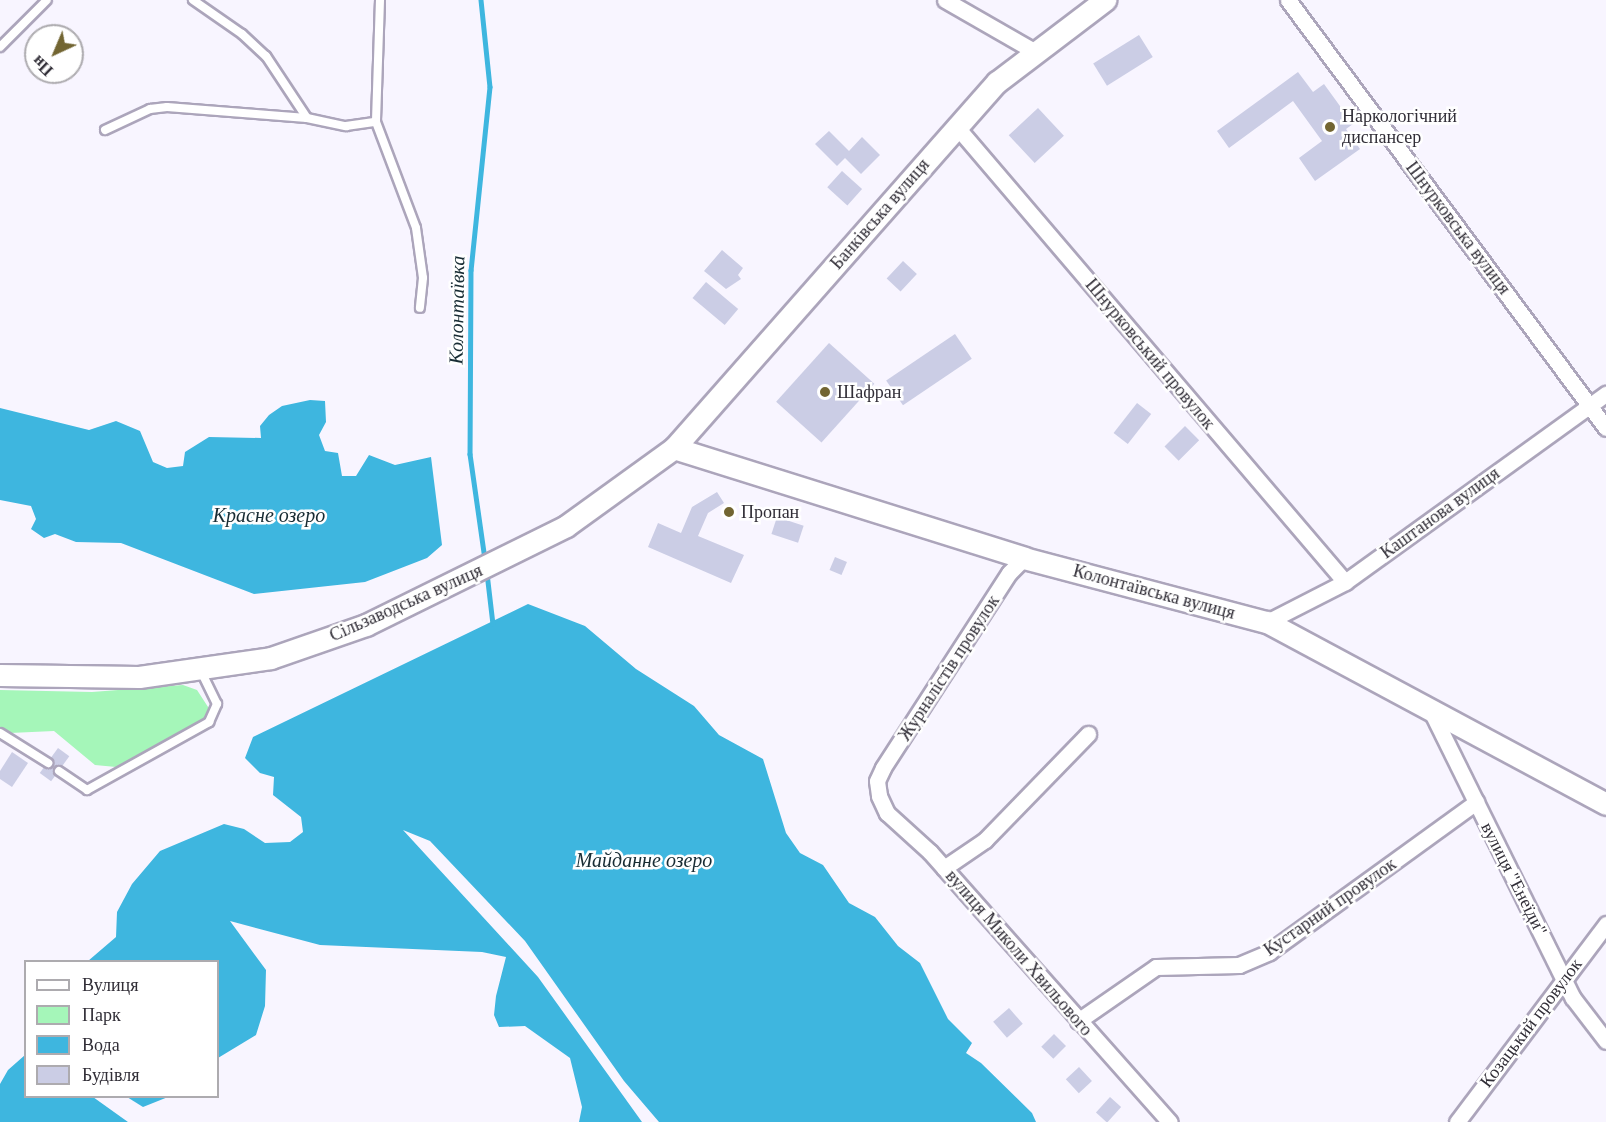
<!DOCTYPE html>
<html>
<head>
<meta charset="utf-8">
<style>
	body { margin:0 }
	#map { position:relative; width:1606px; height:1122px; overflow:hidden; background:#f8f5ff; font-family:"Times New Roman",serif }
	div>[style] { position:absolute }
	.green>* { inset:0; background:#a5f6b9 }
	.water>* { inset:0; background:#3eb6df }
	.stream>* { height:4.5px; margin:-2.25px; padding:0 2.25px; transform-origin:2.25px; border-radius:2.25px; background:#3eb6df }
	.building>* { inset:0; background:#cbcde5; transform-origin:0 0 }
	.roads { filter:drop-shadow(2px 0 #aca5bb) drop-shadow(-2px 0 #aca5bb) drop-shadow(0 2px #aca5bb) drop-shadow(0 -2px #aca5bb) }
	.lane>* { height:8px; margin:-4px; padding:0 4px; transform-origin:4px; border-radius:4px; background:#fff }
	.street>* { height:15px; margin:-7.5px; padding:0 7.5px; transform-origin:7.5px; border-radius:7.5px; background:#fff }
	.secondary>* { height:21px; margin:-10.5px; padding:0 10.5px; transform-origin:10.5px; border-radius:10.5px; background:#fff }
	.dots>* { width:16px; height:16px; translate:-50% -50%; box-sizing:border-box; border:3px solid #fff; border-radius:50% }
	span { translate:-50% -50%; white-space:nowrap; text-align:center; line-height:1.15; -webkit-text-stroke:5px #fff; paint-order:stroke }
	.poi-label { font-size:18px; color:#312e37 }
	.left { translate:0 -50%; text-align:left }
	.street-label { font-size:18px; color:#312e37 }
	.water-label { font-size:20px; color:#182c34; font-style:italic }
	.legend { position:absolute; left:24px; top:960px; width:195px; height:138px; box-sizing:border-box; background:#fff; border:2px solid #adabaf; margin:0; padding:8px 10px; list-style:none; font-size:18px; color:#312e37 }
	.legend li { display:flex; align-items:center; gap:12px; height:30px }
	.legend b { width:30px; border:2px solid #adabaf }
	.north { position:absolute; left:24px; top:24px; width:60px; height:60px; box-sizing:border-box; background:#fff; border:2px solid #adabaf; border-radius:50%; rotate:224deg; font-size:16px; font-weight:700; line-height:24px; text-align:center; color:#312e37 }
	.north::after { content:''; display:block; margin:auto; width:21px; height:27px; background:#726532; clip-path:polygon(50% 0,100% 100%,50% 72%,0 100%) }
</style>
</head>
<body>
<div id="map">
	<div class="green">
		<div style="clip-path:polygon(183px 685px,197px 690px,210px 710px,206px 719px,116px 767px,95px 765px,54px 731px,10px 733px,0 729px,0 690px,92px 692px)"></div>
	</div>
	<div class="water">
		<div style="clip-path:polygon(310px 400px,325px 401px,326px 422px,319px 435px,325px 451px,338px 453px,342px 476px,356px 476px,369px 455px,395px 465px,431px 457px,442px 545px,427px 558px,365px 582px,254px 594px,121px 543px,76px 542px,55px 534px,44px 538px,31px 529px,36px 519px,31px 506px,0 500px,0 408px,89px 430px,116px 421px,140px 431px,153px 462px,167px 468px,183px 466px,185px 452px,209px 437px,261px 438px,260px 426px,269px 415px,282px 406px)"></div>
		<div style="clip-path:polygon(528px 604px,585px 626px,636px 669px,694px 706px,719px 735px,763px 759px,786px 833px,800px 853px,823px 865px,849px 903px,875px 917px,898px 946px,920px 963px,948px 1019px,972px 1043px,966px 1053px,981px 1063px,1032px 1113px,1036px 1122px,659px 1122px,624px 1081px,525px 941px,430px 841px,403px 830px,538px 977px,642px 1122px,579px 1122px,582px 1107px,570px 1058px,525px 1026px,499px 1027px,494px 1015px,496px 996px,506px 957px,482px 952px,320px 945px,230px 921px,266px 970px,265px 1006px,256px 1035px,218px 1058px,218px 962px,88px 961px,116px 937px,117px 912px,132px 884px,160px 851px,224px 824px,244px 829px,265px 843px,290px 842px,303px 832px,301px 817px,273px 795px,274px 777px,260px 773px,245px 758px,253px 737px)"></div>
		<div style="clip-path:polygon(25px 1055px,26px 1096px,93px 1097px,128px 1122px,0 1122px,0 1084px,8px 1070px)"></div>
		<div style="clip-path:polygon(127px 1097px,168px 1097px,143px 1107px)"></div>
	</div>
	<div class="stream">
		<div style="left:481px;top:0;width:87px;rotate:84.1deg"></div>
		<div style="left:490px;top:87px;width:184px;rotate:95.9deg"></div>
		<div style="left:471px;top:270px;width:184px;rotate:90.3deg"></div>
		<div style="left:470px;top:454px;width:106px;rotate:81.9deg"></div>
		<div style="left:487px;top:573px;width:51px;rotate:83.3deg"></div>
	</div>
	<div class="building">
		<div style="left:1139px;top:35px;width:26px;height:54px;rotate:58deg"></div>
		<div style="clip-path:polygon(1298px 72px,1313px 92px,1324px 84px,1353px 124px,1346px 129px,1360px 149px,1315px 181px,1299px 158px,1322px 141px,1293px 101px,1229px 148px,1217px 131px)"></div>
		<div style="left:1038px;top:108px;width:38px;height:40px;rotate:47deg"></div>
		<div style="clip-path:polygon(829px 131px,849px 151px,862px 137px,880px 155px,861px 174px,845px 158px,837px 166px,815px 144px)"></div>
		<div style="left:842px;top:171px;width:27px;height:22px;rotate:42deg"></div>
		<div style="clip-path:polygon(722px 250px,743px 268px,738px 275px,741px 279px,726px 289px,704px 271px)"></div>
		<div style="left:903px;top:261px;width:19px;height:24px;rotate:43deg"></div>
		<div style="left:706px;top:282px;width:42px;height:21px;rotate:40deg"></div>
		<div style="left:955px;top:334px;width:30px;height:83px;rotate:56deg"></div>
		<div style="left:829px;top:343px;width:61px;height:79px;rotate:42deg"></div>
		<div style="left:1137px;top:403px;width:18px;height:38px;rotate:38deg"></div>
		<div style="left:1185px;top:426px;width:20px;height:29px;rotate:45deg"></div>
		<div style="clip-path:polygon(717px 492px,724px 503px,708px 513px,698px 536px,744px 555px,731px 583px,648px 547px,658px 523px,681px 533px,692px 507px)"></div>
		<div style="left:777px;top:517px;width:28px;height:18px;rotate:18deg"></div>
		<div style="left:835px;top:557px;width:13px;height:14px;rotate:23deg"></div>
		<div style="left:58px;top:748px;width:14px;height:31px;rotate:36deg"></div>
		<div style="clip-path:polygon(12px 752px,28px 763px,12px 787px,0 779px,0 771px)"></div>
		<div style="left:1009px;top:1008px;width:21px;height:21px;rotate:49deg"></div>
		<div style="left:1054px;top:1034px;width:17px;height:18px;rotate:45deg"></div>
		<div style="left:1079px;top:1067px;width:19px;height:18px;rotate:47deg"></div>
		<div style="left:1110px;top:1097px;width:15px;height:21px;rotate:42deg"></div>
	</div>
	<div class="roads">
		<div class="lane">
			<div style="left:193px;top:0;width:60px;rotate:34.8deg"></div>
			<div style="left:242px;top:34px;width:33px;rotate:43deg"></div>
			<div style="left:266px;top:56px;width:74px;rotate:56.5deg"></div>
			<div style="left:307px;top:118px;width:40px;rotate:12deg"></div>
			<div style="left:346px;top:126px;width:30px;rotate:-8deg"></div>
			<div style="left:380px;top:0;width:122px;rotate:91.9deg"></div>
			<div style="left:376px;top:122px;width:113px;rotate:69.3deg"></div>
			<div style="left:416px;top:228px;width:50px;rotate:82deg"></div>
			<div style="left:423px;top:278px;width:30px;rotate:96deg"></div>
			<div style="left:0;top:47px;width:66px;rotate:-45deg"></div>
			<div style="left:105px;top:130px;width:50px;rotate:-25deg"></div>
			<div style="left:150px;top:109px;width:17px;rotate:-7deg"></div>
			<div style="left:167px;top:107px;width:140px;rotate:4.5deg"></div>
			<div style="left:0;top:733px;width:57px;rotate:32deg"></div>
			<div style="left:59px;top:771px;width:34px;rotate:34deg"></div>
			<div style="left:87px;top:790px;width:140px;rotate:-29.1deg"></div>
			<div style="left:209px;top:722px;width:20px;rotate:-66deg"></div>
			<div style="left:217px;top:704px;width:37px;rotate:-116deg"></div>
		</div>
		<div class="street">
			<div style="left:945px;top:0;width:103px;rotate:29.8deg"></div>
			<div style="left:1288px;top:0;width:533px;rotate:53.39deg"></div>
			<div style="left:956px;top:126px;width:599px;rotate:49.53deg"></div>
			<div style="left:1024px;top:558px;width:21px;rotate:135deg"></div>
			<div style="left:1009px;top:573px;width:232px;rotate:122.9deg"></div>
			<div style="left:883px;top:768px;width:14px;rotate:115deg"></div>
			<div style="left:877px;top:781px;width:15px;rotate:82deg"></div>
			<div style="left:879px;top:796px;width:19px;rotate:65deg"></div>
			<div style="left:887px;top:813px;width:58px;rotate:42.2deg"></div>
			<div style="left:930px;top:852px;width:361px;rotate:48.4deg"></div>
			<div style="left:1267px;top:622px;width:88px;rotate:-27.1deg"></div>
			<div style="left:1345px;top:582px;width:322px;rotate:-35.8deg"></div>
			<div style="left:1431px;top:711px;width:320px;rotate:63.7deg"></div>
			<div style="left:1573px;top:998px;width:54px;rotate:52.5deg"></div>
			<div style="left:944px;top:868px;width:50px;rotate:-34.3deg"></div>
			<div style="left:985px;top:840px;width:148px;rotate:-45.8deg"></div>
			<div style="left:1078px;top:1021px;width:95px;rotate:-34.7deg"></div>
			<div style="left:1156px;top:967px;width:83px;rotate:-1.4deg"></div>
			<div style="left:1239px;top:965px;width:33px;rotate:-23deg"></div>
			<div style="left:1269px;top:952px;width:256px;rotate:-35.9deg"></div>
			<div style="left:1457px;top:1122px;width:248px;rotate:-53deg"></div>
		</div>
		<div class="secondary">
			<div style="left:674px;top:448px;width:367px;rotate:17.4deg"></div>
			<div style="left:1024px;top:558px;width:251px;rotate:14.8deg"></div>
			<div style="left:1267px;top:622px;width:385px;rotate:28.2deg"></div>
			<div style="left:0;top:675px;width:139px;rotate:0.8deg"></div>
			<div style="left:139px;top:677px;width:133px;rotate:-8.2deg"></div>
			<div style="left:271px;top:658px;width:101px;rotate:-19.2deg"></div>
			<div style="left:366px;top:625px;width:223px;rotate:-26.3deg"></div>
			<div style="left:566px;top:526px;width:133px;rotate:-35.8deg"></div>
			<div style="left:674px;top:448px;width:488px;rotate:-48.6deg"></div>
			<div style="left:997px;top:82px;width:136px;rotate:-37.2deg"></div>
		</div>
	</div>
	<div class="dots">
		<div style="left:1330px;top:127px;background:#726532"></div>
		<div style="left:825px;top:392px;background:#726532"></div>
		<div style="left:729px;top:512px;background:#726532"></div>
	</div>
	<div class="poi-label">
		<span class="left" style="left:1342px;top:127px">Наркологічний<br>диспансер</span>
		<span class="left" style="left:837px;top:392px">Шафран</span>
		<span class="left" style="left:741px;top:512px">Пропан</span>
	</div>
	<div class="street-label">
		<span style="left:880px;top:214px;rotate:-49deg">Банківська вулиця</span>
		<span style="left:1458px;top:228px;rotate:53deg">Шнурковська вулиця</span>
		<span style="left:1150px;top:354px;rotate:50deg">Шнурковський провулок</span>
		<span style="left:1440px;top:513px;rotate:-36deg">Каштанова вулиця</span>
		<span style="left:1154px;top:592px;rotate:15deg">Колонтаївська вулиця</span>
		<span style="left:406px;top:603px;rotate:-24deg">Сільзаводська вулиця</span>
		<span style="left:949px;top:668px;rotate:-57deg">Журналістів провулок</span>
		<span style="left:1514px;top:879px;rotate:63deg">вулиця "Енеїди"</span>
		<span style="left:1330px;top:907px;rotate:-35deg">Кустарний провулок</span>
		<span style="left:1019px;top:953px;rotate:49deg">вулиця Миколи Хвильового</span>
		<span style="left:1531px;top:1023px;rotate:-53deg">Козацький провулок</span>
	</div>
	<div class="water-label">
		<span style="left:457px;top:310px;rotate:-89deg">Колонтаївка</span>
		<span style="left:269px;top:515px">Красне озеро</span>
		<span style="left:644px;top:860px">Майданне озеро</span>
	</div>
	<ul class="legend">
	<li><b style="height:8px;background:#fff"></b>Вулиця</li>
	<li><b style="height:16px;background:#a5f6b9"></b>Парк</li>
	<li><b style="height:16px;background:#3eb6df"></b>Вода</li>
	<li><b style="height:16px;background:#cbcde5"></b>Будівля</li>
	</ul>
	<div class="north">Пн</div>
</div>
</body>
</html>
